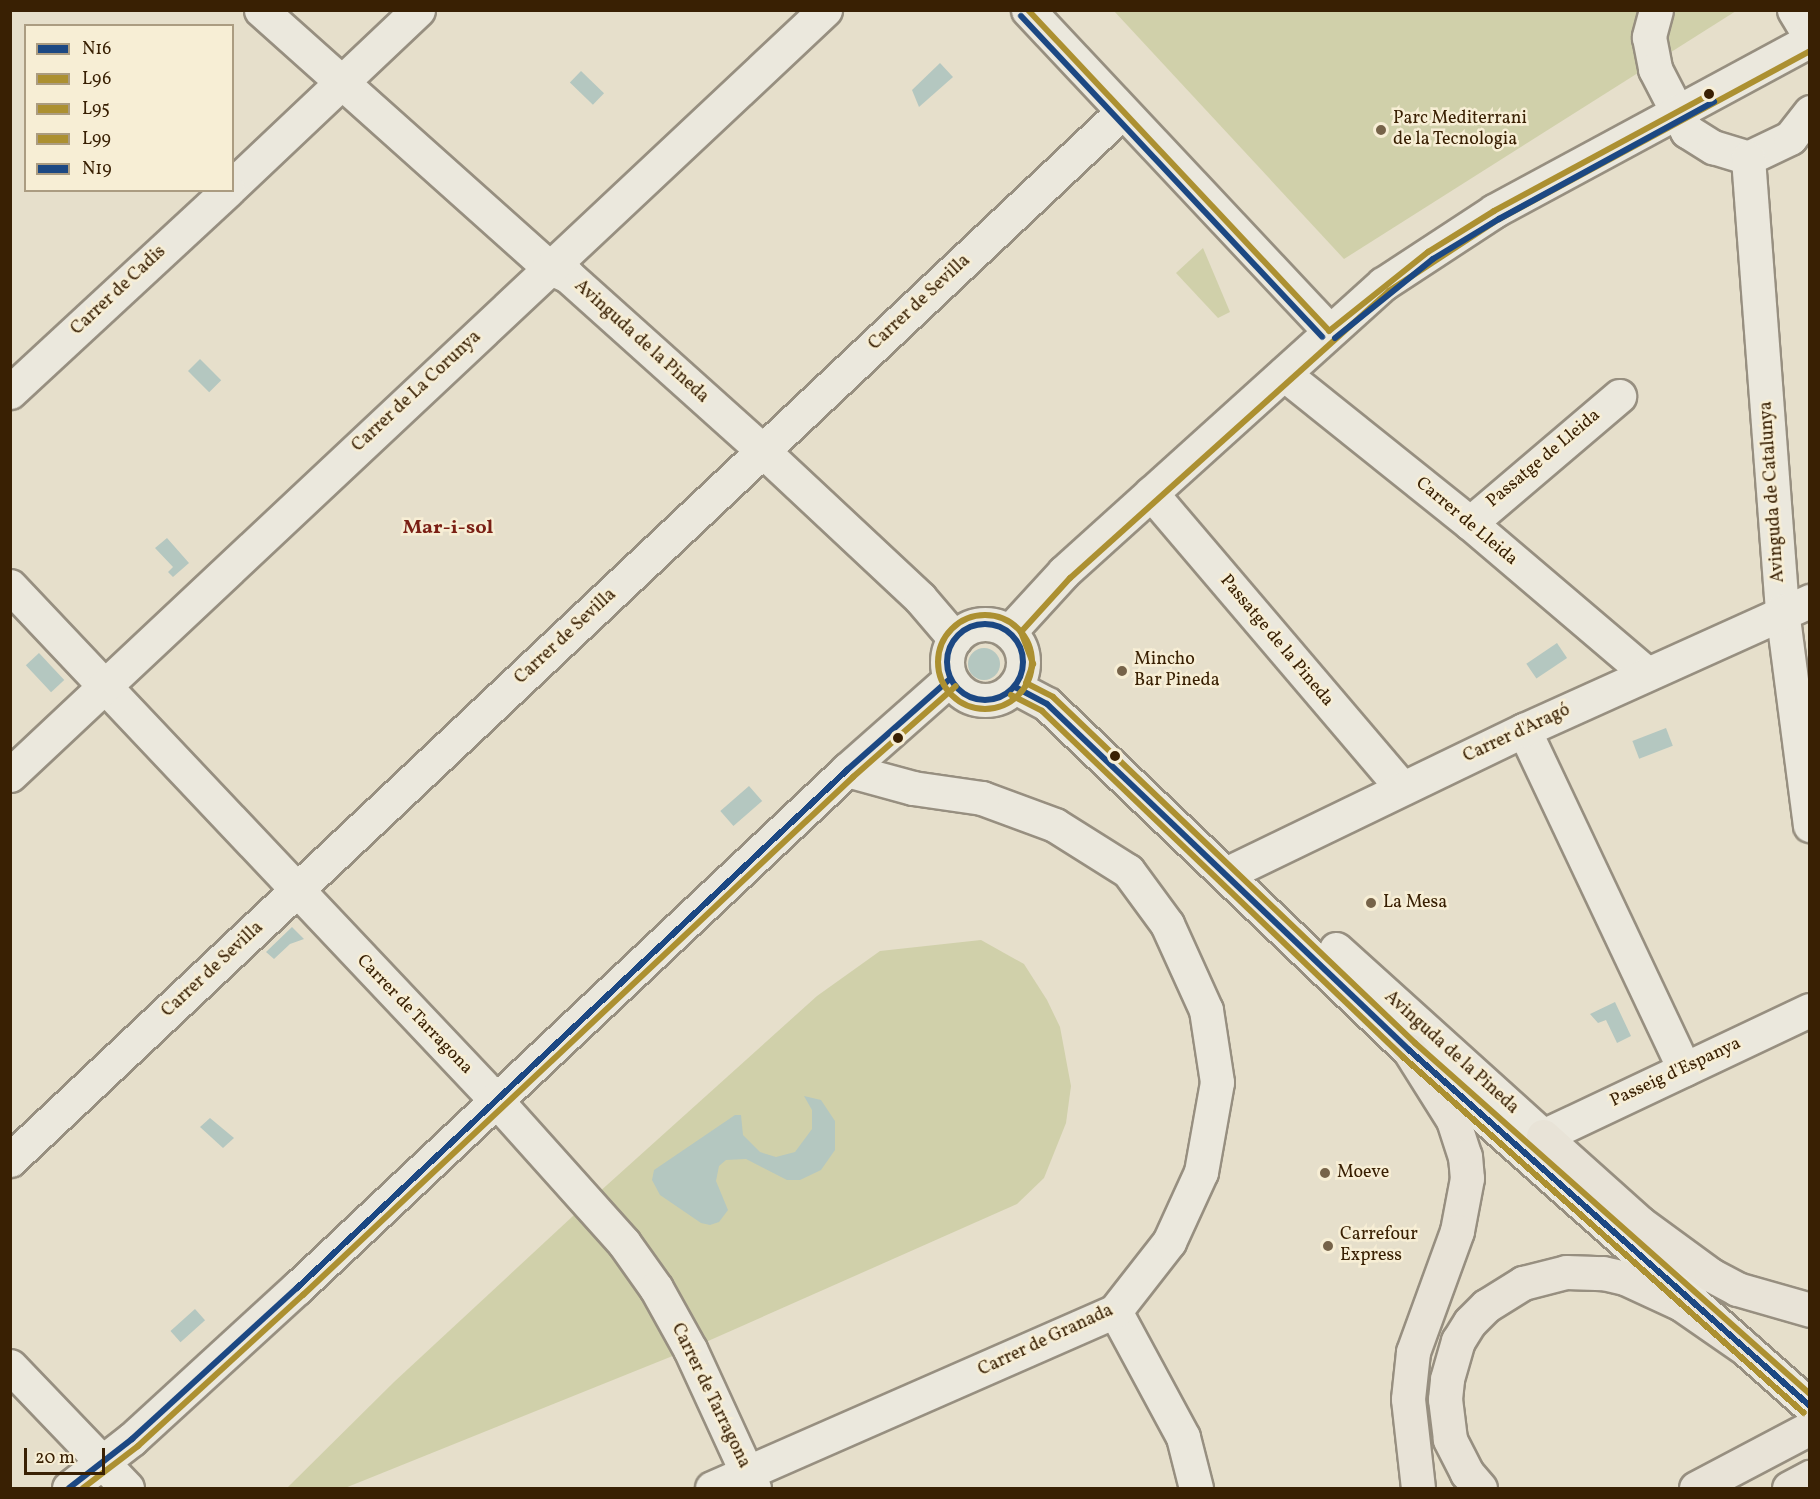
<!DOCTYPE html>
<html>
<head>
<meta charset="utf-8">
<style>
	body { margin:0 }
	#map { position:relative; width:1820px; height:1499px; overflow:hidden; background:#e6dfcb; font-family:Vollkorn,serif }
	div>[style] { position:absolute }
	.green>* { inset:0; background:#d0d0aa }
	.water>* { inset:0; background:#b4c7c0; transform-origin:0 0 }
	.round { border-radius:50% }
	.roads { filter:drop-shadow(2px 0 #978f80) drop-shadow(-2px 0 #978f80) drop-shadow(0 2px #978f80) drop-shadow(0 -2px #978f80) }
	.minor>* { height:33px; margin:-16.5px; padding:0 16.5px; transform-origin:16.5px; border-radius:16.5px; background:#ebe8dd }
	.minor>.ring { margin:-16.5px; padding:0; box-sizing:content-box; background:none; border:33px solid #ebe8dd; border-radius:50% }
	.highway>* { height:33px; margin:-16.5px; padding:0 16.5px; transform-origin:16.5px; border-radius:16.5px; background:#e8e3d7 }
	.bus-1>* { height:6px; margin:-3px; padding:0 3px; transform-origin:3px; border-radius:3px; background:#1c4883 }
	.bus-1>.ring { margin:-3px; padding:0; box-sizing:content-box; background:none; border:6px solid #1c4883; border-radius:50% }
	.bus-2>* { height:6px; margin:-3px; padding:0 3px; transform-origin:3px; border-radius:3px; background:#ac9031 }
	.bus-2>.ring { margin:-3px; padding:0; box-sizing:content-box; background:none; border:6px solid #ac9031; border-radius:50% }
	.bus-3>* { height:6px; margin:-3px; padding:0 3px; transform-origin:3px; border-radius:3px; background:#ac9031 }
	.bus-4>* { height:6px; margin:-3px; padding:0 3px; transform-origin:3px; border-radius:3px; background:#ac9031 }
	.bus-5>* { height:6px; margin:-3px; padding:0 3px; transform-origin:3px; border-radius:3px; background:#1c4883 }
	.dots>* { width:16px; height:16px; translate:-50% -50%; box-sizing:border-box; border:3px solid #f7eed5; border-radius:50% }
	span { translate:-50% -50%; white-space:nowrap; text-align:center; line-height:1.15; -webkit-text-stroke:5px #f7eed5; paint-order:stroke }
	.poi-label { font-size:18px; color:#392003 }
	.left { translate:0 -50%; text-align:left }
	.street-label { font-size:18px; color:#392003 }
	.neighbourhood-label { font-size:20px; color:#7a1f14; font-weight:700 }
	.frame { position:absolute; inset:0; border:12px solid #392003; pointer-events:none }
	.legend { position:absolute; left:24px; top:24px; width:210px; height:168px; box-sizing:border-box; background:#f7eed5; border:2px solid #ab9c81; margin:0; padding:8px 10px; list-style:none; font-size:18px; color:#392003 }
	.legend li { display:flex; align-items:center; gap:12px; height:30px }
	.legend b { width:30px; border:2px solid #ab9c81 }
	.scale { position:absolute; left:24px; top:1448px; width:81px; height:27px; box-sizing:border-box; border:3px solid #392003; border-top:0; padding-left:8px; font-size:18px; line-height:21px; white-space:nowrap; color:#392003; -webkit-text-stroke:4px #f7eed5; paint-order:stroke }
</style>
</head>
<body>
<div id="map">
	<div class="green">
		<div style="clip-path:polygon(1114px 11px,1736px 11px,1344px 259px)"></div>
		<div style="clip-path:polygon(1203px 248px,1230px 312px,1218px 318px,1176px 273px)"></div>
		<div style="clip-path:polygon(981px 940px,1024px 964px,1047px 1000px,1060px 1027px,1071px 1086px,1066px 1123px,1044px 1178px,1017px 1204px,690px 1349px,345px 1488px,287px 1488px,394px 1382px,587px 1203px,817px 996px,880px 951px)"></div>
	</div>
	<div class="water">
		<div style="clip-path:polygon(940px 63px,953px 77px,919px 107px,912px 90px)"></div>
		<div style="left:581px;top:71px;width:32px;height:16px;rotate:44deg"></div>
		<div style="left:200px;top:359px;width:30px;height:17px;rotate:45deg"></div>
		<div style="clip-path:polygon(167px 538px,189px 563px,173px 577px,168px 572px,173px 567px,155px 548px)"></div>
		<div style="left:1557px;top:643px;width:18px;height:37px;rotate:56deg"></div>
		<div class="round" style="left:968px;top:648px;width:32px;height:32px"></div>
		<div style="left:39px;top:653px;width:37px;height:18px;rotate:47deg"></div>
		<div style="left:1666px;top:728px;width:19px;height:36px;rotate:69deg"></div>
		<div style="left:749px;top:786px;width:20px;height:38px;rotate:49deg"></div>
		<div style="clip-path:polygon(292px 927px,304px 939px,290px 944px,274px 959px,266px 952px)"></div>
		<div style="clip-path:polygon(1615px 1002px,1631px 1036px,1617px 1043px,1606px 1020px,1598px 1023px,1590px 1014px)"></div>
		<div style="clip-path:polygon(804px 1096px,821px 1100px,835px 1121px,835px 1150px,821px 1170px,800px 1180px,787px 1180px,746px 1159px,726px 1160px,719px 1166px,716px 1181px,728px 1210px,719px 1222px,710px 1225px,701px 1223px,660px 1195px,652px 1180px,654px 1170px,735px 1115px,741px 1115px,743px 1135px,760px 1152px,776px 1157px,795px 1152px,812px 1129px,812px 1110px)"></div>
		<div style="clip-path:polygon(210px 1118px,234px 1138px,223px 1148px,200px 1127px)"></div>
		<div style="left:195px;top:1309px;width:15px;height:33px;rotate:48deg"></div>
	</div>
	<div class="roads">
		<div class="minor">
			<div style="left:261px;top:10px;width:385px;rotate:41.8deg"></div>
			<div style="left:548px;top:267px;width:22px;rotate:24deg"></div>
			<div style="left:568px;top:276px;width:262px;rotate:41.9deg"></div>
			<div style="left:763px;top:451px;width:215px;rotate:43.1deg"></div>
			<div style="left:920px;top:598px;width:54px;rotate:49.5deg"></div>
			<div style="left:1028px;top:10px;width:440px;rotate:46.8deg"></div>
			<div style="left:1656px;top:10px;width:28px;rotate:105deg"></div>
			<div style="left:1649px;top:37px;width:33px;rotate:79deg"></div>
			<div style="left:1655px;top:69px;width:70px;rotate:62.7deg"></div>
			<div style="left:1687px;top:131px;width:31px;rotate:32deg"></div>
			<div style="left:1713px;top:147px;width:37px;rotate:17deg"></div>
			<div style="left:1748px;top:158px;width:47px;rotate:-25.5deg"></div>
			<div style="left:1790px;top:138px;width:33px;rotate:-52deg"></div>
			<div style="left:1794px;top:10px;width:31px;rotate:59deg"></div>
			<div style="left:1748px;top:158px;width:453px;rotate:85.7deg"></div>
			<div style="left:1782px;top:610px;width:217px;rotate:82.6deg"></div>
			<div style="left:232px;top:186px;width:256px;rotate:-43.4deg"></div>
			<div style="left:1284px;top:374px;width:238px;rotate:38.7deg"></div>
			<div style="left:1470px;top:523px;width:231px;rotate:40.4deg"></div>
			<div style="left:10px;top:392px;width:297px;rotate:-42.8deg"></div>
			<div style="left:1151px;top:493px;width:387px;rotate:49.6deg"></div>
			<div style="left:1470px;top:523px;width:196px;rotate:-40.4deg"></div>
			<div style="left:10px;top:586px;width:706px;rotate:46.61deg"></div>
			<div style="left:495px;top:1099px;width:193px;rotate:48.1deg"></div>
			<div style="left:624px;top:1243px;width:55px;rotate:54.6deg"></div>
			<div style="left:656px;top:1288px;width:70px;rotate:60.9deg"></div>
			<div style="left:690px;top:1349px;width:153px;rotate:65.3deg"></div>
			<div class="ring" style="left:947px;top:624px;width:43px;height:43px"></div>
			<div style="left:1009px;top:632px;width:81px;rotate:-47.5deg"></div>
			<div style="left:1064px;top:572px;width:430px;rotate:-42.1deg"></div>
			<div style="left:1383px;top:284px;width:133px;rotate:-33.3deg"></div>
			<div style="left:1494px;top:211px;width:359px;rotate:-28.4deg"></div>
			<div style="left:1015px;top:687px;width:36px;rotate:28deg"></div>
			<div style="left:1047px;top:704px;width:501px;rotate:43.71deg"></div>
			<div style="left:1409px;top:1050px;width:536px;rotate:41.6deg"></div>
			<div style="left:1524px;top:730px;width:375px;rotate:64.7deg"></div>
			<div style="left:10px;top:775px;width:1118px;rotate:-43.19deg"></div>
			<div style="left:1228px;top:873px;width:329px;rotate:-25.8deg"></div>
			<div style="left:1524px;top:730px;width:314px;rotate:-24.3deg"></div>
			<div style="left:1336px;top:949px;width:279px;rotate:42.1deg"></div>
			<div style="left:1543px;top:1136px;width:295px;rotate:-25.3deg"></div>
			<div style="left:10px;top:1160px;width:1527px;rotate:-43.3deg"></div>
			<div style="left:1115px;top:1311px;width:143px;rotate:61.6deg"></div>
			<div style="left:1183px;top:1437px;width:53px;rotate:75.7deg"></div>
			<div style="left:10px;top:1366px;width:169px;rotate:46.2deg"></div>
			<div style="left:69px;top:1488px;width:80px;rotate:-37.9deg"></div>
			<div style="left:132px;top:1439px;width:224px;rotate:-42.5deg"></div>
			<div style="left:297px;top:1288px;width:756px;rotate:-43.28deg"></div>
			<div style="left:847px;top:770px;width:137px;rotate:-41.5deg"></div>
			<div style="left:712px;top:1488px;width:440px;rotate:-23.7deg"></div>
			<div style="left:1115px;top:1311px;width:88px;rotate:-52deg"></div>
			<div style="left:1169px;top:1242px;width:77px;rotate:-65.4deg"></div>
			<div style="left:1201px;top:1172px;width:91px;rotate:-79.9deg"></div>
			<div style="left:1217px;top:1082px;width:73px;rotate:-98.7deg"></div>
			<div style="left:1206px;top:1010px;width:94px;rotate:-114.4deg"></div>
			<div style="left:1167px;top:924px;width:66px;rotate:-126.3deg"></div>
			<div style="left:1128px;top:871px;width:86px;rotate:-147.8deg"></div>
			<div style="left:1055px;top:825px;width:78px;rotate:-159.7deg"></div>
			<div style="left:982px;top:798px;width:70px;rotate:-171.8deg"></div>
			<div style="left:913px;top:788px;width:68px;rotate:-164.7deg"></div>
		</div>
		<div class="highway">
			<div style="left:1409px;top:1050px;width:83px;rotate:57.8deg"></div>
			<div style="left:1453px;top:1120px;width:38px;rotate:72deg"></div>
			<div style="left:1465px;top:1156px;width:22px;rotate:85deg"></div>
			<div style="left:1467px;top:1178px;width:54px;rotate:100.7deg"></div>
			<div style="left:1457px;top:1231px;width:129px;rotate:110deg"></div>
			<div style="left:1413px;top:1352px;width:47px;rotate:96.1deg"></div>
			<div style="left:1408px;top:1399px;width:90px;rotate:83.6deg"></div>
			<div style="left:1543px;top:1136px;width:130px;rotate:41.9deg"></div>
			<div style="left:1640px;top:1223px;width:88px;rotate:36.2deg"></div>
			<div style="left:1711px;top:1275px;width:30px;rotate:28deg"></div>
			<div style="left:1737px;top:1289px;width:76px;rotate:16deg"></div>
			<div style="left:1480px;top:1488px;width:20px;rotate:-131deg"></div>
			<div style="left:1467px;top:1473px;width:38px;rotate:-117deg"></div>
			<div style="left:1450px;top:1439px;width:40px;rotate:-97.1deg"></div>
			<div style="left:1445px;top:1399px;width:20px;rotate:-84deg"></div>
			<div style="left:1447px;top:1379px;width:40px;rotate:-74deg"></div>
			<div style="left:1458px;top:1341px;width:22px;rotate:-58deg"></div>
			<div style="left:1470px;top:1322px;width:23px;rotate:-45deg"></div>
			<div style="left:1486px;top:1306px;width:44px;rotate:-31.9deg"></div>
			<div style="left:1523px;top:1283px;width:44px;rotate:-14.3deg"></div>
			<div style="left:1566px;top:1272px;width:37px;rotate:2deg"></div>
			<div style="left:1603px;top:1273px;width:23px;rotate:13deg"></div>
			<div style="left:1625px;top:1278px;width:62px;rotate:24.9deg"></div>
			<div style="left:1681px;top:1304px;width:79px;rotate:34.7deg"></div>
			<div style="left:1696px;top:1488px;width:129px;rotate:-27.8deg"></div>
			<div style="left:1789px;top:1488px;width:24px;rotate:-28deg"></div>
		</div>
	</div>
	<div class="bus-1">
		<div class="ring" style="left:947px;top:624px;width:70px;height:70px"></div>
		<div style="left:1015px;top:687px;width:36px;rotate:28deg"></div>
		<div style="left:1047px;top:704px;width:501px;rotate:43.71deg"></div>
		<div style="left:1409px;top:1050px;width:536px;rotate:41.6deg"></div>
		<div style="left:69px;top:1488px;width:80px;rotate:-37.9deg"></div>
		<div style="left:132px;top:1439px;width:224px;rotate:-42.5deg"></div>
		<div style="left:297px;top:1288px;width:756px;rotate:-43.28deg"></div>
		<div style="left:847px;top:770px;width:137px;rotate:-41.5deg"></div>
	</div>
	<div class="bus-2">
		<div class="ring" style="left:938px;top:615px;width:88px;height:88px"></div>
		<div style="left:1011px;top:695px;width:35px;rotate:27deg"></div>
		<div style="left:1042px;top:711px;width:500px;rotate:43.78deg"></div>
		<div style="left:1403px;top:1057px;width:536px;rotate:41.6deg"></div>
		<div style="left:83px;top:1488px;width:69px;rotate:-37.4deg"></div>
		<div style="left:138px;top:1446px;width:224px;rotate:-42.5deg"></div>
		<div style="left:303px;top:1295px;width:756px;rotate:-43.28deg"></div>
		<div style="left:853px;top:777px;width:137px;rotate:-41.5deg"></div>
	</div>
	<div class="bus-3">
		<div style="left:1810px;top:51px;width:353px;rotate:151.6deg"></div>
		<div style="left:1499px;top:219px;width:131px;rotate:146.8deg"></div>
		<div style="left:1389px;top:291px;width:429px;rotate:138deg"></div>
		<div style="left:1070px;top:578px;width:73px;rotate:132.2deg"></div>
		<div style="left:1021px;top:632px;width:34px;rotate:69deg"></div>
		<div style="left:1033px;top:664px;width:20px;rotate:110deg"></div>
		<div style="left:1026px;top:683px;width:30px;rotate:27deg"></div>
		<div style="left:1053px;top:697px;width:501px;rotate:43.71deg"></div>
		<div style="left:1415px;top:1043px;width:528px;rotate:41.62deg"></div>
	</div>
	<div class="bus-4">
		<div style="left:1028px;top:10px;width:440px;rotate:46.8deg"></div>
		<div style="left:1329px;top:331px;width:127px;rotate:-38.6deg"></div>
		<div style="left:1428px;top:252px;width:78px;rotate:-31.8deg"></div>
		<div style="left:1494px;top:211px;width:246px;rotate:-28.4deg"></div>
	</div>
	<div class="bus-5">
		<div style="left:1021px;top:16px;width:440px;rotate:46.8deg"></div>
		<div style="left:1335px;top:338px;width:126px;rotate:-38.9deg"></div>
		<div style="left:1433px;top:259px;width:77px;rotate:-31.2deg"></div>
		<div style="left:1499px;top:219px;width:245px;rotate:-28.6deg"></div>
	</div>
	<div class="dots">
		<div style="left:1709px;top:94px;background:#392003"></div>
		<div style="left:1381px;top:130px;background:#766349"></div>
		<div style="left:1122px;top:671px;background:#766349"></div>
		<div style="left:898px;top:738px;background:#392003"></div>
		<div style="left:1115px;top:756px;background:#392003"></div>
		<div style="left:1371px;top:903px;background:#766349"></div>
		<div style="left:1325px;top:1173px;background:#766349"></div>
		<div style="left:1328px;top:1246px;background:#766349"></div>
	</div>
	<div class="poi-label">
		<span class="left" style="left:1393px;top:130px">Parc Mediterrani<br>de la Tecnologia</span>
		<span class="left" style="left:1134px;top:671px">Mincho<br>Bar Pineda</span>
		<span class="left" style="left:1383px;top:903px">La Mesa</span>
		<span class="left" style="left:1337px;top:1173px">Moeve</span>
		<span class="left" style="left:1340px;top:1246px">Carrefour<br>Express</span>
	</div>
	<div class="street-label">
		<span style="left:119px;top:291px;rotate:-43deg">Carrer de Cadis</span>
		<span style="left:920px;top:303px;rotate:-43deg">Carrer de Sevilla</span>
		<span style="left:641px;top:342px;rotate:42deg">Avinguda de la Pineda</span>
		<span style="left:417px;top:392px;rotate:-43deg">Carrer de La Corunya</span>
		<span style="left:1544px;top:459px;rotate:-40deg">Passatge de Lleida</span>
		<span style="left:1773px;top:492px;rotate:-94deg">Avinguda de Catalunya</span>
		<span style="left:1466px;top:522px;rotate:40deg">Carrer de Lleida</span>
		<span style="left:566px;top:637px;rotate:-43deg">Carrer de Sevilla</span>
		<span style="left:1276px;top:641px;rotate:50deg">Passatge de la Pineda</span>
		<span style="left:1517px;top:734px;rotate:-25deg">Carrer d'Aragó</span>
		<span style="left:213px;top:970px;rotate:-43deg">Carrer de Sevilla</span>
		<span style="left:414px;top:1015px;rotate:46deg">Carrer de Tarragona</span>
		<span style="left:1451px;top:1053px;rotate:42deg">Avinguda de la Pineda</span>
		<span style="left:1676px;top:1073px;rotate:-25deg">Passeig d'Espanya</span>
		<span style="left:1046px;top:1341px;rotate:-25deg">Carrer de Granada</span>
		<span style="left:710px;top:1396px;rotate:64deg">Carrer de Tarragona</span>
	</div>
	<div class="neighbourhood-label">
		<span style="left:448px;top:528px">Mar-i-sol</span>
	</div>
	<div class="frame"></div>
	<ul class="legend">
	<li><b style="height:8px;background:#1c4883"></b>N16</li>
	<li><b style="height:8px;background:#ac9031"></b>L96</li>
	<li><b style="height:8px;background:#ac9031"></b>L95</li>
	<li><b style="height:8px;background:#ac9031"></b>L99</li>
	<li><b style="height:8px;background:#1c4883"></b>N19</li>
	</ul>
	<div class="scale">20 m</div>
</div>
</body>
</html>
